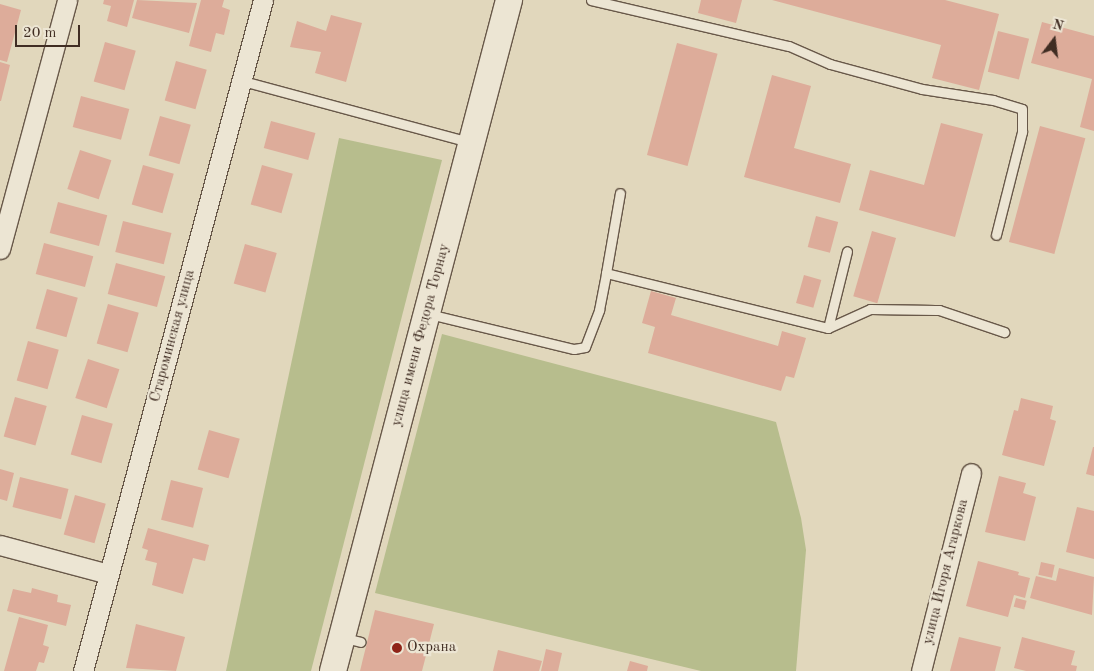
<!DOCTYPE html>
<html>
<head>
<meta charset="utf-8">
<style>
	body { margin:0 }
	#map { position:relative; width:1094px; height:671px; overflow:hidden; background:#e1d7bc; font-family:"Old Standard TT",serif }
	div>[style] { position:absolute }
	.green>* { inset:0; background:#b7bd8d }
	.building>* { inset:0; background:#ddac9a; transform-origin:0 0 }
	.roads { filter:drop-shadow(1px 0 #685849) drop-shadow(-1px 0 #685849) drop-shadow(0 1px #685849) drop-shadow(0 -1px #685849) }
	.lane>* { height:9px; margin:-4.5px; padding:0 4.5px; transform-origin:4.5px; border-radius:4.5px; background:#ece5d3 }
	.street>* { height:19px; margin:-9.5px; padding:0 9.5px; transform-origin:9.5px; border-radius:9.5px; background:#ece5d3 }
	.secondary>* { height:26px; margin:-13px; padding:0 13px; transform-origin:13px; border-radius:13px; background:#ece5d3 }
	.dots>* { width:14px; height:14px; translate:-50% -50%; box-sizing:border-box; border:2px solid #ece5d3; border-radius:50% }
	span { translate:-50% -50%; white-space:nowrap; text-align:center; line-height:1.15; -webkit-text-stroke:4.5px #ece5d3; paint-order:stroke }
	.street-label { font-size:15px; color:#402d23 }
	.poi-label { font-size:15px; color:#402d23 }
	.left { translate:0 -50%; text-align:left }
	.north { position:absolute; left:1029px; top:15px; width:50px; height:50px; -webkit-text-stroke:4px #ece5d3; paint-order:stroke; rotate:15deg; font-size:14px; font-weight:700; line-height:20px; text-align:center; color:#402d23 }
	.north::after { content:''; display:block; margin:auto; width:18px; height:22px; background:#402d23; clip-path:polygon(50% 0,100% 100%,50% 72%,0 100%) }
	.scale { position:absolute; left:15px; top:25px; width:65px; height:22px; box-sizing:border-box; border:2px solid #402d23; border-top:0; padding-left:6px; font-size:15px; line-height:18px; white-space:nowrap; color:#402d23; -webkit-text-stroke:4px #ece5d3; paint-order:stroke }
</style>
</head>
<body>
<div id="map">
	<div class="green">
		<div style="clip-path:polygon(339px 138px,442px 160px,311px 671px,226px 671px)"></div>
		<div style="clip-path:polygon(442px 334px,776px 422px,801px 518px,806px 550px,796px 671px,701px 671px,375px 593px)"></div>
	</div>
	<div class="building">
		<div style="clip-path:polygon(104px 0,134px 0,127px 27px,107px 21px,111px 6px,103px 4px)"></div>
		<div style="clip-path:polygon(137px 0,197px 3px,189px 33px,132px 18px)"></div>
		<div style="clip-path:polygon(201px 0,224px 0,222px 7px,230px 10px,224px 35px,216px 33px,211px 52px,189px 46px)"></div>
		<div style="clip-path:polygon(701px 0,742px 0,736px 23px,698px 13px)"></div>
		<div style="clip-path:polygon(772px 0,945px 0,999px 14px,979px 90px,932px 78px,941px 45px)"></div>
		<div style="clip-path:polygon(0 4px,21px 10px,7px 62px,0 60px)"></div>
		<div style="clip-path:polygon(331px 15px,362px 23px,346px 82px,315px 73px,321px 52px,290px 47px,297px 21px,326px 31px)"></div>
		<div style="clip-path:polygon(1042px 22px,1094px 36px,1094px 131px,1080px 127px,1092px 79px,1031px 63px)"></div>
		<div style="left:998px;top:31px;width:32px;height:42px;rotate:14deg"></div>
		<div style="left:105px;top:42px;width:32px;height:41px;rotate:16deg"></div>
		<div style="left:677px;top:43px;width:42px;height:116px;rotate:15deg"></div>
		<div style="left:176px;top:61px;width:32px;height:41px;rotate:16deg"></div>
		<div style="clip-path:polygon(0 62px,10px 65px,1px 101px,0 101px)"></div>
		<div style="clip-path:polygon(772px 75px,811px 86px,794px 148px,851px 164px,840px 203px,744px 177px)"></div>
		<div style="left:81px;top:96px;width:50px;height:32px;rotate:15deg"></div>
		<div style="left:160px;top:116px;width:32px;height:41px;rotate:16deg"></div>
		<div style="left:271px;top:121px;width:46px;height:28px;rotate:15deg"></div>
		<div style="clip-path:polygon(941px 123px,983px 134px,955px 237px,859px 210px,870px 170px,924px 185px)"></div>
		<div style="left:1040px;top:126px;width:47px;height:120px;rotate:15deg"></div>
		<div style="left:80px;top:150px;width:33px;height:41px;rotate:18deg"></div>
		<div style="left:143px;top:165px;width:32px;height:41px;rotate:16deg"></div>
		<div style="left:262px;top:165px;width:32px;height:41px;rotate:16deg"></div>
		<div style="left:58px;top:202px;width:51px;height:32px;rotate:15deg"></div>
		<div style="left:816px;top:216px;width:23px;height:32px;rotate:15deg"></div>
		<div style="left:123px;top:221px;width:50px;height:32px;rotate:14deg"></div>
		<div style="left:872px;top:231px;width:25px;height:68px;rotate:16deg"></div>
		<div style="left:44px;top:243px;width:51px;height:32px;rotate:15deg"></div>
		<div style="left:245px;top:244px;width:33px;height:41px;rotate:16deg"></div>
		<div style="left:116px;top:263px;width:51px;height:32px;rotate:15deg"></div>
		<div style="left:804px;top:275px;width:18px;height:29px;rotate:16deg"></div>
		<div style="left:47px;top:289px;width:32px;height:41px;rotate:16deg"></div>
		<div style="clip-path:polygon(651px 291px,676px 298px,671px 315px,778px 346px,782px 331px,806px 338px,794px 378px,786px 376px,781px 391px,648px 353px,655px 327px,642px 323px)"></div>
		<div style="left:108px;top:304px;width:32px;height:41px;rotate:16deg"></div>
		<div style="left:28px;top:341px;width:32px;height:41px;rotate:16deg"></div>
		<div style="left:88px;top:359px;width:33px;height:41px;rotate:18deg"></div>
		<div style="left:15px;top:397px;width:33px;height:41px;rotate:16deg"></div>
		<div style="clip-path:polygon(1021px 398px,1053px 406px,1050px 419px,1056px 421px,1044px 466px,1002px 455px,1014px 410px,1018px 411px)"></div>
		<div style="left:82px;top:415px;width:32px;height:41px;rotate:16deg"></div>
		<div style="left:209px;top:430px;width:32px;height:41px;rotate:16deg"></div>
		<div style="clip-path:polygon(1093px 447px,1094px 447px,1094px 476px,1086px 474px)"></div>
		<div style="clip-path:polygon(0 469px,14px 473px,7px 501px,0 499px)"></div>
		<div style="clip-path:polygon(999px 476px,1026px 483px,1023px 493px,1036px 497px,1025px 541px,985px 532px)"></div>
		<div style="left:20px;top:477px;width:50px;height:31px;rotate:14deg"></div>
		<div style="left:171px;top:480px;width:33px;height:41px;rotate:14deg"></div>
		<div style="left:75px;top:495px;width:32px;height:41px;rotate:16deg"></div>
		<div style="clip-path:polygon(1077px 507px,1094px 511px,1094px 559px,1066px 552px)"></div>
		<div style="clip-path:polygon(148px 528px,209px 545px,205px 561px,193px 558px,183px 594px,152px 585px,157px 563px,145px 560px,148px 550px,142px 548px)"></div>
		<div style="clip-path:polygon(978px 561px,1019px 572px,1018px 575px,1030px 578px,1025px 598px,1014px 595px,1008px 617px,966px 606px)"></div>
		<div style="left:1041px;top:562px;width:14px;height:13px;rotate:12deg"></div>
		<div style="clip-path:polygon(1059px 568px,1094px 577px,1092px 615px,1030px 598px,1036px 576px,1056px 581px)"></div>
		<div style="clip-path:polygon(32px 588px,58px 595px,57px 602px,71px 605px,66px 626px,7px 611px,13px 589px,31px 593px)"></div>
		<div style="left:1016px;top:598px;width:11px;height:9px;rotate:15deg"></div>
		<div style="clip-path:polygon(375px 610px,434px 624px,422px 671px,360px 671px)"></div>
		<div style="clip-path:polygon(19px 617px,48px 625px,43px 645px,49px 647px,44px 663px,39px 662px,36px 671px,4px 671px)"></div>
		<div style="clip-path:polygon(136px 624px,185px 637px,176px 671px,126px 668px)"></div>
		<div style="clip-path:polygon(959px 637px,1001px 647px,995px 671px,950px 671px)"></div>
		<div style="clip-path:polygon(1022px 637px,1075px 651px,1071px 665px,1077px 666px,1076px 671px,1026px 671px,1014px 668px)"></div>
		<div style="clip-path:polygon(546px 649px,562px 653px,558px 671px,541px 671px)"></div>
		<div style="clip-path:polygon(498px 650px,542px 661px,539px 671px,493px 671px)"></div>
		<div style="clip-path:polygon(630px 661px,648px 666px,647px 671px,627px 671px)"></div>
	</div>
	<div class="roads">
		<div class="lane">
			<div style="left:591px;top:0;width:203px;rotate:13.1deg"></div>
			<div style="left:789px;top:46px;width:45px;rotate:23.7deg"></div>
			<div style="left:830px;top:64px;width:95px;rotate:15.2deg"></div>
			<div style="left:922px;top:89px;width:72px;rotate:8.8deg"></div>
			<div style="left:993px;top:100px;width:30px;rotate:17deg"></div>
			<div style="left:1022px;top:109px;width:23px;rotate:90deg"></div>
			<div style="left:1022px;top:132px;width:106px;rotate:104.2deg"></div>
			<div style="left:243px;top:81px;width:234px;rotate:15.1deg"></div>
			<div style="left:606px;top:273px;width:81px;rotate:-80.1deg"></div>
			<div style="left:429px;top:314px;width:149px;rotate:13.6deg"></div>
			<div style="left:574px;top:349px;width:11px;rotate:-10deg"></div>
			<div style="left:585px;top:347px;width:40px;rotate:-69deg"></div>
			<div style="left:599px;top:310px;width:38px;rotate:-79deg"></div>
			<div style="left:606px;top:273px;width:229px;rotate:13.9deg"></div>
			<div style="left:828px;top:328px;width:79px;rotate:-76.1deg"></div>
			<div style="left:828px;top:328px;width:46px;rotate:-24.3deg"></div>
			<div style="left:870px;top:309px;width:69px;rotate:0.8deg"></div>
			<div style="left:939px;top:310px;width:69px;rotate:18.7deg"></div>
			<div style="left:345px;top:638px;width:16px;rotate:14deg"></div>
		</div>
		<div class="street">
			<div style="left:0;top:249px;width:258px;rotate:-74.9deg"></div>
			<div style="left:0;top:545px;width:112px;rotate:15deg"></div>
			<div style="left:83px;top:671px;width:695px;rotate:-74.98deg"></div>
			<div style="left:921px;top:671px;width:204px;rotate:-75.8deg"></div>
		</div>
		<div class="secondary">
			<div style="left:333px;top:671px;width:694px;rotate:-75.3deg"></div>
		</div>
	</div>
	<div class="dots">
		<div style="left:397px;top:648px;background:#8f2418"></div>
	</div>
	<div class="street-label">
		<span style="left:421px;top:335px;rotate:-75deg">улица имени Федора Торнау</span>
		<span style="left:173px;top:336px;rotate:-75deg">Староминская улица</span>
		<span style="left:946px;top:572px;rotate:-76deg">улица Игоря Агаркова</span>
	</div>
	<div class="poi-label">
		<span class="left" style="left:407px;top:648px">Охрана</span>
	</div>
	<div class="north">N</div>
	<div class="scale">20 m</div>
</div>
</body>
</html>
